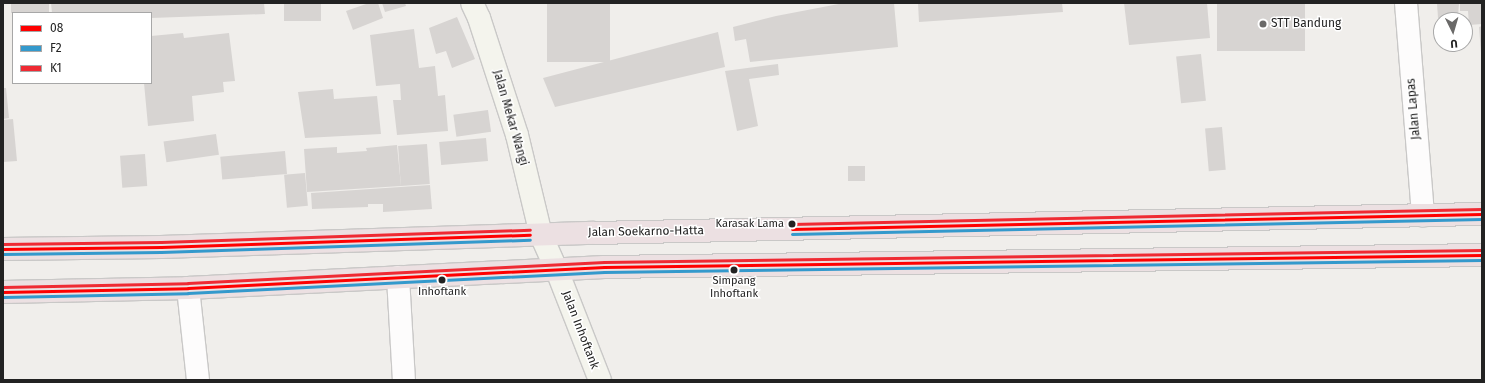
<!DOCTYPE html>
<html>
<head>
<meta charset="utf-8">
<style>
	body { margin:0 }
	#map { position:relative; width:1485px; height:383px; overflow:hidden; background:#f0eeeb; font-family:"Fira Sans",sans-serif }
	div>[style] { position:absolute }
	.building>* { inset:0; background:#d7d4d2; transform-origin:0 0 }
	.roads { filter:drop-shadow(1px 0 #c9c8c7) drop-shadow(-1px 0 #c9c8c7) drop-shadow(0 1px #c9c8c7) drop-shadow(0 -1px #c9c8c7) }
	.street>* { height:22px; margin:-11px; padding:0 11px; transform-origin:11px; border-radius:11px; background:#fdfcfc }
	.secondary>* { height:22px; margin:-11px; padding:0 11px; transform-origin:11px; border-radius:11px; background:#f4f4ed }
	.highway>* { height:22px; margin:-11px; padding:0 11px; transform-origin:11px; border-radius:11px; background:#ece0e2 }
	.bus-1>* { height:3px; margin:-1.5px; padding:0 1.5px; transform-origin:1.5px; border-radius:1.5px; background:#f00 }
	.bus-2>* { height:3px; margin:-1.5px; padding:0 1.5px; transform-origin:1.5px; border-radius:1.5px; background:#3499cc }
	.bus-3>* { height:3px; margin:-1.5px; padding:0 1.5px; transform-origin:1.5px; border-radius:1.5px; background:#ef2a33 }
	.dots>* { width:11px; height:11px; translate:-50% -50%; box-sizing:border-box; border:2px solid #fff; border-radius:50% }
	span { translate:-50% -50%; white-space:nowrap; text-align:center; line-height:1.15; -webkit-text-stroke:3px #fff; paint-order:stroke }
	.bus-label { font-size:11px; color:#222 }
	.right { translate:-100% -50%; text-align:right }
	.poi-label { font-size:12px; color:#222 }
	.left { translate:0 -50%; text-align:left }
	.street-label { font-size:12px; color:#222 }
	.frame { position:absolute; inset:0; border:4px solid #222; pointer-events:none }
	.legend { position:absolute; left:12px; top:12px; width:140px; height:72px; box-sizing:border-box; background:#fff; border:1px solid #a7a7a7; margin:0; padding:5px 7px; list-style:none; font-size:12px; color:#222 }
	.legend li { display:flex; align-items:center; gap:8px; height:20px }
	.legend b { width:20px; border:1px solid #a7a7a7 }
	.north { position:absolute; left:1433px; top:12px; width:40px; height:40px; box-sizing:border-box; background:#fff; border:1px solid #a7a7a7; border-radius:50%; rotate:175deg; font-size:11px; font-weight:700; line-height:16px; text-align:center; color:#222 }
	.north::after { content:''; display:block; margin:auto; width:14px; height:18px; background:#6a6968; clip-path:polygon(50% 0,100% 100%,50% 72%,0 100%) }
</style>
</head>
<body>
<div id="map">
	<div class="building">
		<div style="left:11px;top:3px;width:38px;height:10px"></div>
		<div style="clip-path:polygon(51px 3px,264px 3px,265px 14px,151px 18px,151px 13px,52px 13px)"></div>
		<div style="left:284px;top:3px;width:37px;height:18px"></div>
		<div style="clip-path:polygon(369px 3px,378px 3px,383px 18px,353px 30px,346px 11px)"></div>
		<div style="clip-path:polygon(382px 3px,405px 3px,406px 6px,385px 12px)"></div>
		<div style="left:547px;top:3px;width:63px;height:59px"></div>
		<div style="clip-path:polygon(844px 3px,894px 3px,898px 47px,750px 62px,746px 39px,735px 41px,733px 27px,776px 16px)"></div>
		<div style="clip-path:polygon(918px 3px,1062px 3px,1063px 12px,919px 22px)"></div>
		<div style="clip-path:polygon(1124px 3px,1207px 3px,1210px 38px,1129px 45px)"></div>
		<div style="left:1217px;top:3px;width:88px;height:48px"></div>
		<div style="clip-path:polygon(1437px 3px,1459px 3px,1458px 17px,1438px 18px)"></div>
		<div style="clip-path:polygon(1460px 3px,1482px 3px,1482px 24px,1469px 25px,1468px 11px,1460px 11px)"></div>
		<div style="clip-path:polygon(457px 17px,475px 59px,452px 68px,446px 51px,436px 54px,429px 28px)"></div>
		<div style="clip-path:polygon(1482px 26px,1482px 53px,1481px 53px,1479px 27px)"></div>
		<div style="clip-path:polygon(414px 29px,419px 68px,435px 66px,438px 96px,445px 95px,448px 131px,397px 135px,393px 100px,401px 100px,400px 84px,376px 86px,370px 35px)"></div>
		<div style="clip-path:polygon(718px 32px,725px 67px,555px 107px,543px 78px)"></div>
		<div style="clip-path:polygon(183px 33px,184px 38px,229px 33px,235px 81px,223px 82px,224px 92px,192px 96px,194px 121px,148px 126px,144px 83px,151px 83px,151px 36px)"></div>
		<div style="left:1201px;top:54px;width:47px;height:25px;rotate:84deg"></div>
		<div style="clip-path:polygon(778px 64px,779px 75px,749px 79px,758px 126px,737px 131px,725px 71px)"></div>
		<div style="clip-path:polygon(3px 88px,6px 88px,9px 118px,3px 119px)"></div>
		<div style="clip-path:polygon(333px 89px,334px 99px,377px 96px,381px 134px,305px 138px,298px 92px)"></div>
		<div style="left:488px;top:110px;width:22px;height:35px;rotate:82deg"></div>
		<div style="clip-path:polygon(13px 119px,17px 161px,3px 162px,3px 120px)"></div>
		<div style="left:1222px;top:127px;width:43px;height:17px;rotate:85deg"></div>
		<div style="left:216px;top:134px;width:21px;height:53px;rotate:82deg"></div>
		<div style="left:486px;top:138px;width:23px;height:47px;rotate:85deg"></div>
		<div style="left:427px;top:144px;width:40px;height:29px;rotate:86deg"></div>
		<div style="clip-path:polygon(397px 145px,401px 186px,307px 192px,304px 149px,337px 147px,337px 153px,367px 151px,366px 148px)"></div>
		<div style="left:285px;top:151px;width:23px;height:65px;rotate:85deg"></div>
		<div style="left:145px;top:154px;width:32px;height:25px;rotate:86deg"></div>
		<div style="left:848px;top:166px;width:17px;height:15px"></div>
		<div style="left:305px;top:173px;width:33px;height:21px;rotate:85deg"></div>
		<div style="clip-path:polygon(430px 185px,432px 209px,383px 212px,383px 204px,368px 204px,368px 207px,312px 209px,311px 193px)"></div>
	</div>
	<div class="roads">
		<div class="street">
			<div style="left:1406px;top:3px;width:213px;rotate:85.4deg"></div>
			<div style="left:398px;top:277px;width:103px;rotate:86.7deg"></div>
			<div style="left:188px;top:288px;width:93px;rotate:83.8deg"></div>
		</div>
		<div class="secondary">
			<div style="left:472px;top:3px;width:17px;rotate:65deg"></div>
			<div style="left:479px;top:18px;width:123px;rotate:72deg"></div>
			<div style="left:517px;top:135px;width:103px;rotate:76.5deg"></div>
			<div style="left:541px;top:235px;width:36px;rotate:66deg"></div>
			<div style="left:556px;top:268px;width:120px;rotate:68.6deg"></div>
		</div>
		<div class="highway">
			<div style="left:3px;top:249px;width:158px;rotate:-0.7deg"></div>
			<div style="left:161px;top:247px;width:433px;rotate:-1.9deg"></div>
			<div style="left:594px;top:233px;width:888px;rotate:-1.23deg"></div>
			<div style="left:3px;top:292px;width:185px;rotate:-1.2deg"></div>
			<div style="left:188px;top:288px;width:417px;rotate:-2.9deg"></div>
			<div style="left:604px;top:267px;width:878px;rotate:-0.78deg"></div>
		</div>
	</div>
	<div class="bus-1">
		<div style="left:792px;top:229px;width:690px;rotate:-1.25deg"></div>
		<div style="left:3px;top:249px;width:158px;rotate:-0.7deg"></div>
		<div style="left:161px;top:247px;width:369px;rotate:-1.9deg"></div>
		<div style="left:3px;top:292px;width:185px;rotate:-1.2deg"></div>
		<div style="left:188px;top:288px;width:417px;rotate:-2.9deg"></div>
		<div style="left:604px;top:267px;width:878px;rotate:-0.78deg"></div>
	</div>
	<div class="bus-2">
		<div style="left:792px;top:234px;width:690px;rotate:-1.25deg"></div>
		<div style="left:3px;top:254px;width:158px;rotate:-0.7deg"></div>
		<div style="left:161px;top:252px;width:369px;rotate:-1.9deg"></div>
		<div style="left:3px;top:297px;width:185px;rotate:-1.2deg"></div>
		<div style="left:188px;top:293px;width:417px;rotate:-2.9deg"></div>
		<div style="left:604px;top:272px;width:878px;rotate:-0.78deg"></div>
	</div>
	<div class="bus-3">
		<div style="left:792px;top:224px;width:690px;rotate:-1.25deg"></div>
		<div style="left:3px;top:244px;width:158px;rotate:-0.7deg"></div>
		<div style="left:161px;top:242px;width:369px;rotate:-1.9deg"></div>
		<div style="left:3px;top:287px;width:185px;rotate:-1.2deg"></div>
		<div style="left:188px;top:283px;width:417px;rotate:-2.9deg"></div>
		<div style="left:604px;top:262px;width:878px;rotate:-0.78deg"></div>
	</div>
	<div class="dots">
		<div style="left:1263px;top:24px;background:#6a6968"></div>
		<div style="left:792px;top:224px;background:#222"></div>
		<div style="left:734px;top:270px;background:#222"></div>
		<div style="left:442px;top:280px;background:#222"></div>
	</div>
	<div class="bus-label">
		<span class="right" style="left:784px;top:224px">Karasak Lama</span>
		<span style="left:734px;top:288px">Simpang<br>Inhoftank</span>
		<span style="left:442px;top:292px">Inhoftank</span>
	</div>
	<div class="poi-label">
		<span class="left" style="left:1271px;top:24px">STT Bandung</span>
	</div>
	<div class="street-label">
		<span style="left:1414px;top:109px;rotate:-95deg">Jalan Lapas</span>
		<span style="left:510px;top:118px;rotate:74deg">Jalan Mekar Wangi</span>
		<span style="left:646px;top:232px;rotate:-1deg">Jalan Soekarno-Hatta</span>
		<span style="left:580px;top:330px;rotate:69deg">Jalan Inhoftank</span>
	</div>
	<div class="frame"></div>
	<ul class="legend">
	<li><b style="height:5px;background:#f00"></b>08</li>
	<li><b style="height:5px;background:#3499cc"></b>F2</li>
	<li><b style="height:5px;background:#ef2a33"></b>K1</li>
	</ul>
	<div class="north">U</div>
</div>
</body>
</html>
